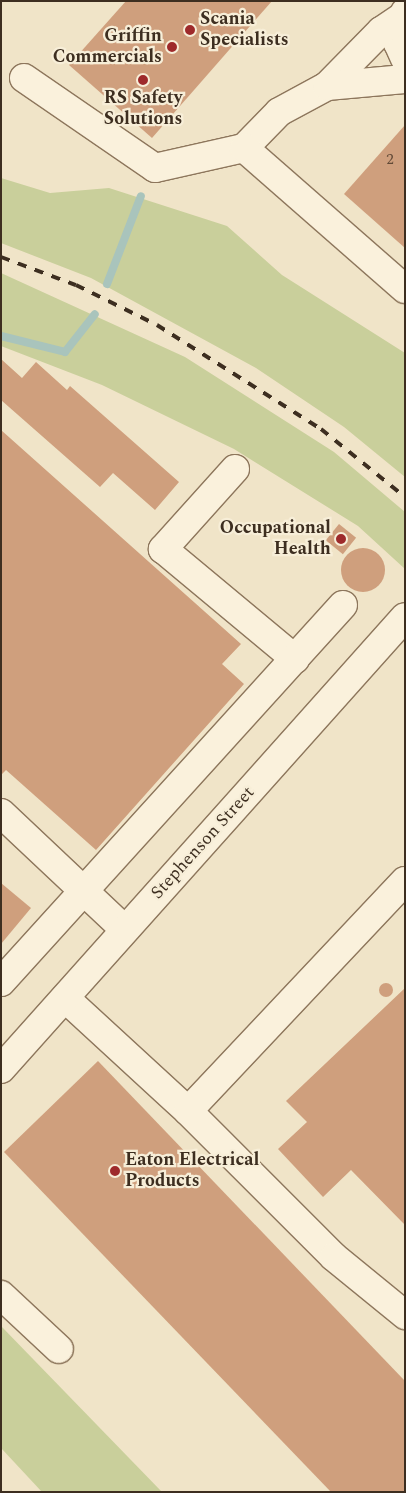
<!DOCTYPE html>
<html>
<head>
<meta charset="utf-8">
<style>
	body { margin:0 }
	#map { position:relative; width:406px; height:1493px; overflow:hidden; background:#f0e4c8; font-family:Spectral,serif }
	div>[style] { position:absolute }
	.green>* { inset:0; background:#c9cf9b }
	.stream>* { height:8px; margin:-4px; padding:0 4px; transform-origin:4px; border-radius:4px; background:#a9c4bc }
	.building>* { inset:0; background:#cf9f7d; transform-origin:0 0 }
	.round { border-radius:50% }
	.roads { filter:drop-shadow(1px 0 #8d765c) drop-shadow(-1px 0 #8d765c) drop-shadow(0 1px #8d765c) drop-shadow(0 -1px #8d765c) }
	.minor>* { height:28px; margin:-14px; padding:0 14px; transform-origin:14px; border-radius:14px; background:#faf1dc }
	.rail>* { height:4px; margin-top:-2px; transform-origin:0; background:repeating-linear-gradient(90deg,#3d2e20 0 9px,transparent 0 18px) }
	.dots>* { width:14px; height:14px; translate:-50% -50%; box-sizing:border-box; border:2px solid #f7eed8; border-radius:50% }
	span { translate:-50% -50%; white-space:nowrap; text-align:center; line-height:1.15; -webkit-text-stroke:4.5px #f7eed8; paint-order:stroke }
	.number-label { font-size:15px; color:#624a37 }
	.number-label span { -webkit-text-stroke-width:0 }
	.poi-label { font-size:18px; color:#3d2e20; font-weight:700 }
	.left { translate:0 -50%; text-align:left }
	.right { translate:-100% -50%; text-align:right }
	.street-label { font-size:18px; color:#3d2e20 }
	.frame { position:absolute; inset:0; border:2px solid #3d2e20; pointer-events:none }
</style>
</head>
<body>
<div id="map">
	<div class="green">
		<div style="clip-path:polygon(1px 178px,50px 193px,109px 188px,227px 226px,282px 275px,405px 353px,405px 477px,344px 427px,256px 368px,91px 278px,1px 243px)"></div>
		<div style="clip-path:polygon(1px 273px,185px 357px,334px 452px,405px 512px,405px 569px,358px 526px,234px 449px,102px 385px,1px 346px)"></div>
		<div style="clip-path:polygon(1px 1326px,162px 1492px,42px 1492px,1px 1448px)"></div>
	</div>
	<div class="stream">
		<div style="left:107px;top:284px;width:94px;rotate:-68.9deg"></div>
		<div style="left:1px;top:336px;width:66px;rotate:14deg"></div>
		<div style="left:65px;top:352px;width:48px;rotate:-51.7deg"></div>
	</div>
	<div class="building">
		<div style="clip-path:polygon(126px 1px,272px 1px,152px 138px,69px 65px)"></div>
		<div style="clip-path:polygon(405px 125px,405px 248px,344px 194px)"></div>
		<div style="clip-path:polygon(1px 359px,22px 378px,36px 362px,67px 390px,70px 386px,179px 482px,155px 510px,113px 473px,100px 487px,1px 400px)"></div>
		<div style="clip-path:polygon(1px 430px,241px 644px,222px 664px,244px 684px,96px 850px,6px 770px,1px 775px)"></div>
		<div style="left:339px;top:524px;width:22px;height:21px;rotate:39deg"></div>
		<div class="round" style="left:341px;top:548px;width:44px;height:44px"></div>
		<div style="clip-path:polygon(1px 883px,31px 908px,1px 944px)"></div>
		<div class="round" style="left:379px;top:983px;width:14px;height:14px"></div>
		<div style="clip-path:polygon(405px 988px,405px 1225px,351px 1170px,323px 1197px,278px 1149px,307px 1122px,286px 1101px)"></div>
		<div style="clip-path:polygon(98px 1061px,405px 1381px,405px 1492px,331px 1492px,4px 1152px)"></div>
	</div>
	<div class="roads">
		<div class="minor">
			<div style="left:405px;top:12px;width:32px;rotate:103deg"></div>
			<div style="left:398px;top:43px;width:17px;rotate:66deg"></div>
			<div style="left:24px;top:78px;width:159px;rotate:34.5deg"></div>
			<div style="left:155px;top:168px;width:91px;rotate:-12.7deg"></div>
			<div style="left:244px;top:148px;width:50px;rotate:-45.8deg"></div>
			<div style="left:279px;top:112px;width:55px;rotate:-28.4deg"></div>
			<div style="left:327px;top:86px;width:77px;rotate:-45.5deg"></div>
			<div style="left:381px;top:31px;width:25px;rotate:-34deg"></div>
			<div style="left:327px;top:86px;width:78px;rotate:-5.1deg"></div>
			<div style="left:244px;top:148px;width:214px;rotate:41.2deg"></div>
			<div style="left:235px;top:469px;width:108px;rotate:132deg"></div>
			<div style="left:163px;top:549px;width:172px;rotate:39.8deg"></div>
			<div style="left:1px;top:813px;width:170px;rotate:43.3deg"></div>
			<div style="left:1px;top:982px;width:509px;rotate:-47.79deg"></div>
			<div style="left:65px;top:998px;width:167px;rotate:42.6deg"></div>
			<div style="left:188px;top:1111px;width:206px;rotate:45deg"></div>
			<div style="left:334px;top:1257px;width:92px;rotate:39.2deg"></div>
			<div style="left:1px;top:1069px;width:606px;rotate:-48.21deg"></div>
			<div style="left:188px;top:1111px;width:316px;rotate:-46.7deg"></div>
			<div style="left:1px;top:1295px;width:79px;rotate:43deg"></div>
		</div>
	</div>
	<div class="rail">
		<div style="left:1px;top:257px;width:80px;rotate:20.5deg"></div>
		<div style="left:76px;top:285px;width:90px;rotate:26.3deg"></div>
		<div style="left:157px;top:325px;width:194px;rotate:32.4deg"></div>
		<div style="left:321px;top:429px;width:108px;rotate:39deg"></div>
	</div>
	<div class="dots">
		<div style="left:190px;top:30px;background:#9e2a2b"></div>
		<div style="left:172px;top:47px;background:#9e2a2b"></div>
		<div style="left:143px;top:80px;background:#9e2a2b"></div>
		<div style="left:341px;top:539px;background:#9e2a2b"></div>
		<div style="left:115px;top:1171px;background:#9e2a2b"></div>
	</div>
	<div class="number-label">
		<span style="left:390px;top:160px">2</span>
	</div>
	<div class="poi-label">
		<span class="left" style="left:200px;top:30px">Scania<br>Specialists</span>
		<span class="right" style="left:162px;top:47px">Griffin<br>Commercials</span>
		<span style="left:143px;top:109px">RS Safety<br>Solutions</span>
		<span class="right" style="left:331px;top:539px">Occupational<br>Health</span>
		<span class="left" style="left:125px;top:1171px">Eaton Electrical<br>Products</span>
	</div>
	<div class="street-label">
		<span style="left:203px;top:843px;rotate:-48deg">Stephenson Street</span>
	</div>
	<div class="frame"></div>
</div>
</body>
</html>
